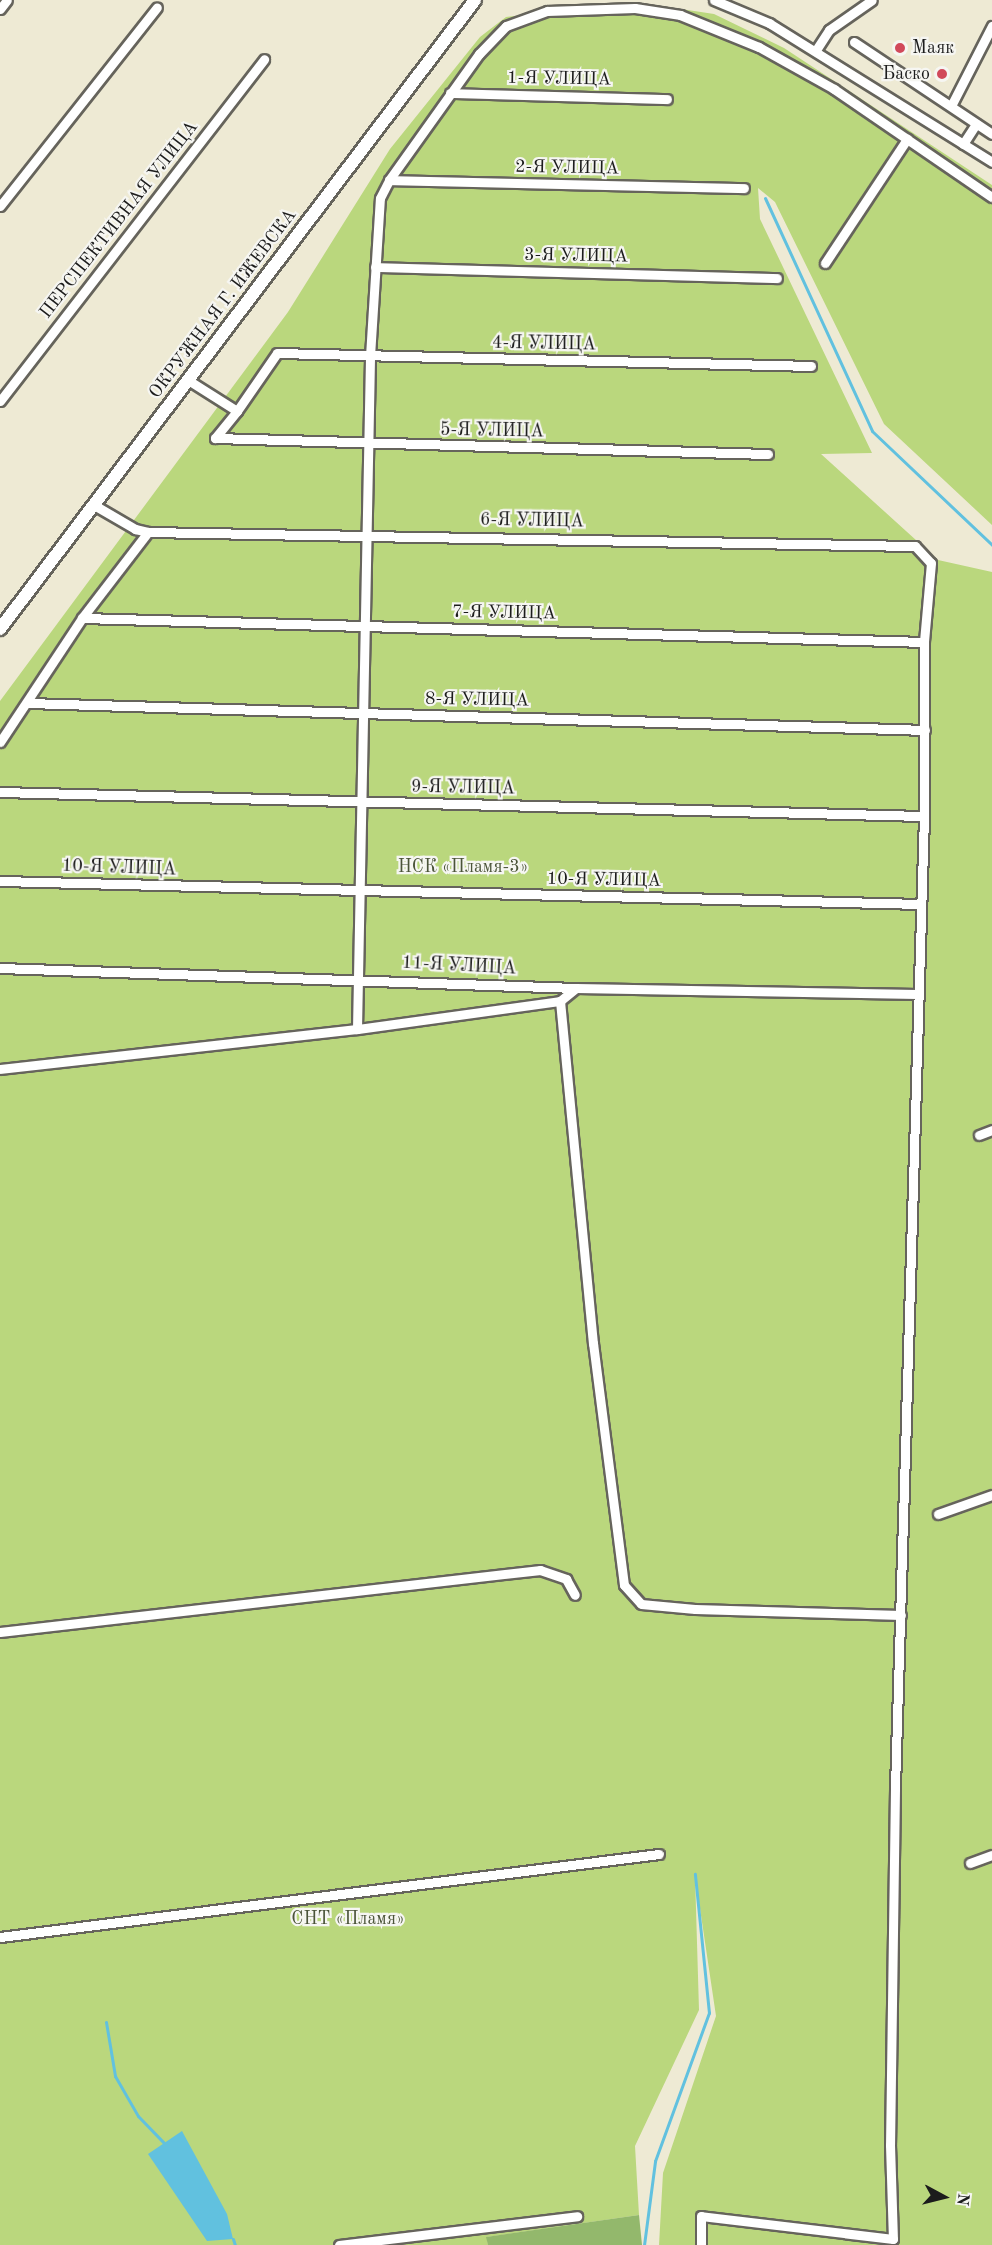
<!DOCTYPE html>
<html>
<head>
<meta charset="utf-8">
<style>
	body { margin:0 }
	#map { position:relative; width:992px; height:2245px; overflow:hidden; background:#eeead4; font-family:"Old Standard TT",serif }
	div>[style] { position:absolute }
	.green>* { inset:0; background:#bad77d }
	.forest>* { inset:0; background:#93b86c }
	.water>* { inset:0; background:#61c1df }
	.stream>* { height:3px; margin:-1.5px; padding:0 1.5px; transform-origin:1.5px; border-radius:1.5px; background:#61c1df }
	.roads { filter:drop-shadow(2px 0 #66645c) drop-shadow(-2px 0 #66645c) drop-shadow(0 2px #66645c) drop-shadow(0 -2px #66645c) }
	.minor>* { height:9px; margin:-4.5px; padding:0 4.5px; transform-origin:4.5px; border-radius:4.5px; background:#fff }
	.major>* { height:12px; margin:-6px; padding:0 6px; transform-origin:6px; border-radius:6px; background:#fff }
	.dots>* { width:16px; height:16px; translate:-50% -50%; box-sizing:border-box; border:3px solid #f6f6f2; border-radius:50% }
	span { translate:-50% -50%; white-space:nowrap; text-align:center; line-height:1.15; -webkit-text-stroke:4.5px #f6f6f2; paint-order:stroke }
	.poi-label { font-size:18px; color:#1c1c1c }
	.left { translate:0 -50%; text-align:left }
	.right { translate:-100% -50%; text-align:right }
	.street-label { font-size:18px; color:#1c1c1c }
	.park-label { font-size:18px; color:#4b5439 }
	.north { position:absolute; left:914px; top:2167px; width:60px; height:60px; -webkit-text-stroke:4px #f6f6f2; paint-order:stroke; rotate:97deg; font-size:16px; font-weight:700; line-height:24px; text-align:center; color:#1c1c1c }
	.north::after { content:''; display:block; margin:auto; width:21px; height:27px; background:#1c1c1c; clip-path:polygon(50% 0,100% 100%,50% 72%,0 100%) }
</style>
</head>
<body>
<div id="map">
	<div class="green">
		<div style="clip-path:polygon(635px 2px,714px 14px,784px 48px,992px 185px,992px 525px,884px 424px,775px 202px,758px 188px,760px 219px,872px 453px,821px 454px,938px 560px,992px 572px,992px 2245px,659px 2245px,663px 2173px,716px 2016px,695px 1875px,699px 2010px,635px 2146px,639px 2215px,487px 2237px,488px 2245px,0 2245px,0 701px,288px 312px,390px 149px,480px 37px,506px 17px)"></div>
	</div>
	<div class="forest">
		<div style="clip-path:polygon(639px 2215px,642px 2245px,488px 2245px,486px 2237px)"></div>
	</div>
	<div class="water">
		<div style="clip-path:polygon(182px 2131px,227px 2214px,233px 2239px,207px 2241px,148px 2154px)"></div>
	</div>
	<div class="stream">
		<div style="left:765px;top:198px;width:256px;rotate:65.3deg"></div>
		<div style="left:872px;top:431px;width:166px;rotate:43.5deg"></div>
		<div style="left:106px;top:2022px;width:55px;rotate:80.5deg"></div>
		<div style="left:115px;top:2076px;width:46px;rotate:60.1deg"></div>
		<div style="left:138px;top:2116px;width:37px;rotate:46deg"></div>
		<div style="left:233px;top:2239px;width:6px;rotate:72deg"></div>
		<div style="left:644px;top:2245px;width:85px;rotate:-82.5deg"></div>
		<div style="left:655px;top:2161px;width:158px;rotate:-70deg"></div>
		<div style="left:709px;top:2013px;width:140px;rotate:-95.8deg"></div>
	</div>
	<div class="roads">
		<div class="minor">
			<div style="left:714px;top:0;width:60px;rotate:22.7deg"></div>
			<div style="left:769px;top:23px;width:263px;rotate:31.9deg"></div>
			<div style="left:0;top:9px;width:11px;rotate:-52deg"></div>
			<div style="left:854px;top:42px;width:166px;rotate:33.7deg"></div>
			<div style="left:816px;top:50px;width:24px;rotate:-57deg"></div>
			<div style="left:829px;top:30px;width:52px;rotate:-34.9deg"></div>
			<div style="left:450px;top:93px;width:217px;rotate:1.6deg"></div>
			<div style="left:951px;top:106px;width:90px;rotate:-62.9deg"></div>
			<div style="left:963px;top:144px;width:24px;rotate:-57deg"></div>
			<div style="left:389px;top:180px;width:355px;rotate:1.3deg"></div>
			<div style="left:0;top:206px;width:253px;rotate:-51.7deg"></div>
			<div style="left:825px;top:263px;width:149px;rotate:-56.5deg"></div>
			<div style="left:375px;top:267px;width:402px;rotate:1.6deg"></div>
			<div style="left:188px;top:380px;width:58px;rotate:32.3deg"></div>
			<div style="left:237px;top:411px;width:35px;rotate:129deg"></div>
			<div style="left:0;top:401px;width:432px;rotate:-52.3deg"></div>
			<div style="left:237px;top:411px;width:70px;rotate:-55.4deg"></div>
			<div style="left:277px;top:353px;width:534px;rotate:1.39deg"></div>
			<div style="left:215px;top:438px;width:553px;rotate:1.66deg"></div>
			<div style="left:94px;top:505px;width:48px;rotate:30.3deg"></div>
			<div style="left:135px;top:529px;width:13px;rotate:13deg"></div>
			<div style="left:148px;top:532px;width:767px;rotate:1.05deg"></div>
			<div style="left:915px;top:546px;width:23px;rotate:47deg"></div>
			<div style="left:931px;top:563px;width:79px;rotate:95.1deg"></div>
			<div style="left:924px;top:642px;width:174px;rotate:90deg"></div>
			<div style="left:924px;top:816px;width:973px;rotate:91.71deg"></div>
			<div style="left:895px;top:1789px;width:356px;rotate:90.8deg"></div>
			<div style="left:890px;top:2145px;width:94px;rotate:88.2deg"></div>
			<div style="left:893px;top:2239px;width:193px;rotate:-173.2deg"></div>
			<div style="left:701px;top:2216px;width:29px;rotate:90deg"></div>
			<div style="left:82px;top:618px;width:842px;rotate:1.63deg"></div>
			<div style="left:28px;top:703px;width:897px;rotate:1.72deg"></div>
			<div style="left:0;top:742px;width:149px;rotate:-56.5deg"></div>
			<div style="left:82px;top:618px;width:108px;rotate:-52.5deg"></div>
			<div style="left:0;top:792px;width:924px;rotate:1.49deg"></div>
			<div style="left:0;top:881px;width:920px;rotate:1.43deg"></div>
			<div style="left:0;top:968px;width:576px;rotate:1.99deg"></div>
			<div style="left:576px;top:988px;width:341px;rotate:1deg"></div>
			<div style="left:576px;top:988px;width:21px;rotate:141deg"></div>
			<div style="left:560px;top:1001px;width:205px;rotate:172.1deg"></div>
			<div style="left:357px;top:1029px;width:673px;rotate:-88.89deg"></div>
			<div style="left:370px;top:356px;width:158px;rotate:-86.4deg"></div>
			<div style="left:380px;top:198px;width:20px;rotate:-63deg"></div>
			<div style="left:389px;top:180px;width:155px;rotate:-54.5deg"></div>
			<div style="left:479px;top:54px;width:39px;rotate:-46deg"></div>
			<div style="left:506px;top:26px;width:44px;rotate:-20.1deg"></div>
			<div style="left:547px;top:11px;width:88px;rotate:-2deg"></div>
			<div style="left:635px;top:8px;width:46px;rotate:8.8deg"></div>
			<div style="left:680px;top:15px;width:85px;rotate:22.1deg"></div>
			<div style="left:759px;top:47px;width:86px;rotate:29.2deg"></div>
			<div style="left:834px;top:89px;width:191px;rotate:34.4deg"></div>
			<div style="left:560px;top:1001px;width:344px;rotate:84.5deg"></div>
			<div style="left:593px;top:1343px;width:244px;rotate:82.7deg"></div>
			<div style="left:624px;top:1585px;width:25px;rotate:48deg"></div>
			<div style="left:641px;top:1604px;width:54px;rotate:5.3deg"></div>
			<div style="left:695px;top:1609px;width:206px;rotate:1.7deg"></div>
			<div style="left:0;top:1069px;width:359px;rotate:-6.4deg"></div>
			<div style="left:979px;top:1135px;width:14px;rotate:-21deg"></div>
			<div style="left:938px;top:1514px;width:57px;rotate:-19.4deg"></div>
			<div style="left:0;top:1632px;width:544px;rotate:-6.55deg"></div>
			<div style="left:540px;top:1570px;width:28px;rotate:19deg"></div>
			<div style="left:566px;top:1579px;width:18px;rotate:61deg"></div>
			<div style="left:970px;top:1863px;width:23px;rotate:-20deg"></div>
			<div style="left:0;top:1937px;width:664px;rotate:-7.18deg"></div>
			<div style="left:339px;top:2245px;width:240px;rotate:-6.9deg"></div>
		</div>
		<div class="major">
			<div style="left:0;top:629px;width:788px;rotate:-52.94deg"></div>
		</div>
	</div>
	<div class="dots">
		<div style="left:900px;top:48px;background:#d1495b"></div>
		<div style="left:942px;top:74px;background:#d1495b"></div>
	</div>
	<div class="poi-label">
		<span class="left" style="left:912px;top:48px">Маяк</span>
		<span class="right" style="left:930px;top:74px">Баско</span>
	</div>
	<div class="street-label">
		<span style="left:559px;top:79px;rotate:1deg">1-Я УЛИЦА</span>
		<span style="left:567px;top:168px;rotate:1deg">2-Я УЛИЦА</span>
		<span style="left:119px;top:220px;rotate:-52deg">ПЕРСПЕКТИВНАЯ УЛИЦА</span>
		<span style="left:576px;top:256px;rotate:1deg">3-Я УЛИЦА</span>
		<span style="left:223px;top:304px;rotate:-53deg">ОКРУЖНАЯ Г. ИЖЕВСКА</span>
		<span style="left:544px;top:344px;rotate:1deg">4-Я УЛИЦА</span>
		<span style="left:492px;top:431px;rotate:1deg">5-Я УЛИЦА</span>
		<span style="left:532px;top:521px;rotate:1deg">6-Я УЛИЦА</span>
		<span style="left:504px;top:613px;rotate:1deg">7-Я УЛИЦА</span>
		<span style="left:477px;top:700px;rotate:1deg">8-Я УЛИЦА</span>
		<span style="left:463px;top:788px;rotate:1deg">9-Я УЛИЦА</span>
		<span style="left:119px;top:868px;rotate:2deg">10-Я УЛИЦА</span>
		<span style="left:604px;top:880px;rotate:1deg">10-Я УЛИЦА</span>
		<span style="left:459px;top:966px;rotate:3deg">11-Я УЛИЦА</span>
	</div>
	<div class="park-label">
		<span style="left:463px;top:867px">НСК «Пламя-3»</span>
		<span style="left:348px;top:1919px">СНТ «Пламя»</span>
	</div>
	<div class="north">N</div>
</div>
</body>
</html>
